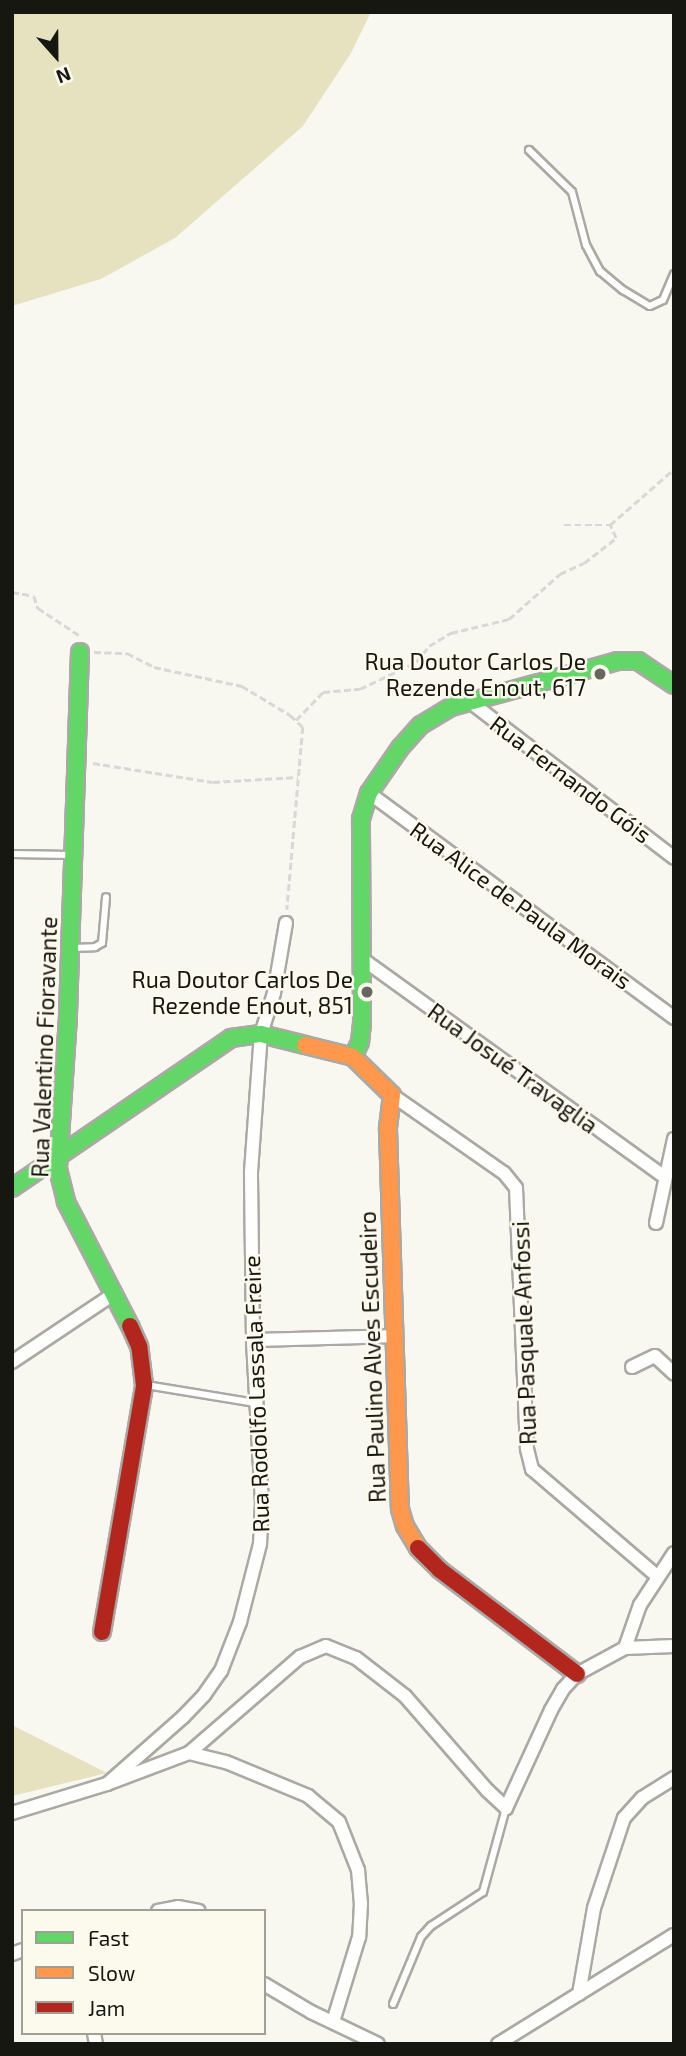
<!DOCTYPE html>
<html>
<head>
<meta charset="utf-8">
<style>
	body { margin:0 }
	#map { position:relative; width:686px; height:2056px; overflow:hidden; background:#f8f7f0; font-family:"Exo 2",sans-serif }
	div>[style] { position:absolute }
	.green>* { inset:0; background:#e6e2c0 }
	.path>* { height:2.5px; margin-top:-1.25px; transform-origin:0; background:repeating-linear-gradient(90deg,#d8d8d5 0 7px,transparent 0 10.5px) }
	.roads { filter:drop-shadow(2px 0 #aaa9a4) drop-shadow(-2px 0 #aaa9a4) drop-shadow(0 2px #aaa9a4) drop-shadow(0 -2px #aaa9a4) }
	.lane>* { height:6px; margin:-3px; padding:0 3px; transform-origin:3px; border-radius:3px; background:#fefefd }
	.street>* { height:12px; margin:-6px; padding:0 6px; transform-origin:6px; border-radius:6px; background:#fefefd }
	.fast>* { height:16px; margin:-8px; padding:0 8px; transform-origin:8px; border-radius:8px; background:#63d668 }
	.slow>* { height:16px; margin:-8px; padding:0 8px; transform-origin:8px; border-radius:8px; background:#ff974d }
	.jam>* { height:16px; margin:-8px; padding:0 8px; transform-origin:8px; border-radius:8px; background:#b3261e }
	.dots>* { width:19px; height:19px; translate:-50% -50%; box-sizing:border-box; border:4px solid #fcfaec; border-radius:50% }
	span { translate:-50% -50%; white-space:nowrap; text-align:center; line-height:1.15; -webkit-text-stroke:5px #fcfaec; paint-order:stroke }
	.poi-label { font-size:23px; color:#171712 }
	.right { translate:-100% -50%; text-align:right }
	.street-label { font-size:23px; color:#171712 }
	.frame { position:absolute; inset:0; border:14px solid #171712; pointer-events:none }
	.legend { position:absolute; left:21px; top:1909px; width:245px; height:126px; box-sizing:border-box; background:#fcfaec; border:2px solid #a09f95; margin:0; padding:9px 12px; list-style:none; font-size:21px; color:#171712 }
	.legend li { display:flex; align-items:center; gap:14px; height:35px }
	.legend b { width:35px; border:2px solid #a09f95 }
	.north { position:absolute; left:21px; top:21px; width:70px; height:70px; -webkit-text-stroke:5px #fcfaec; paint-order:stroke; rotate:159deg; font-size:19px; font-weight:700; line-height:28px; text-align:center; color:#171712 }
	.north::after { content:''; display:block; margin:auto; width:24px; height:32px; background:#171712; clip-path:polygon(50% 0,100% 100%,50% 72%,0 100%) }
</style>
</head>
<body>
<div id="map">
	<div class="green">
		<div style="clip-path:polygon(12px 12px,371px 12px,351px 53px,303px 126px,175px 238px,101px 279px,12px 306px)"></div>
		<div style="clip-path:polygon(12px 1725px,107px 1773px,12px 1796px)"></div>
	</div>
	<div class="path">
		<div style="left:564px;top:525px;width:46px"></div>
		<div style="left:610px;top:525px;width:85px;rotate:-41.2deg"></div>
		<div style="left:12px;top:592px;width:22px;rotate:10deg"></div>
		<div style="left:34px;top:596px;width:13px;rotate:72deg"></div>
		<div style="left:38px;top:608px;width:49px;rotate:33.4deg"></div>
		<div style="left:94px;top:652px;width:33px;rotate:2deg"></div>
		<div style="left:127px;top:653px;width:30px;rotate:27deg"></div>
		<div style="left:154px;top:667px;width:90px;rotate:12.2deg"></div>
		<div style="left:242px;top:686px;width:56px;rotate:31.1deg"></div>
		<div style="left:290px;top:715px;width:18px;rotate:43deg"></div>
		<div style="left:303px;top:727px;width:183px;rotate:95deg"></div>
		<div style="left:296px;top:720px;width:39px;rotate:-46deg"></div>
		<div style="left:323px;top:692px;width:37px;rotate:-5deg"></div>
		<div style="left:360px;top:689px;width:62px;rotate:-25.7deg"></div>
		<div style="left:416px;top:662px;width:21px;rotate:-51deg"></div>
		<div style="left:429px;top:646px;width:26px;rotate:-31deg"></div>
		<div style="left:451px;top:633px;width:60px;rotate:-13.6deg"></div>
		<div style="left:509px;top:619px;width:68px;rotate:-41.4deg"></div>
		<div style="left:560px;top:574px;width:26px;rotate:-25deg"></div>
		<div style="left:584px;top:563px;width:41px;rotate:-38deg"></div>
		<div style="left:616px;top:538px;width:14px;rotate:-115deg"></div>
		<div style="left:93px;top:763px;width:121px;rotate:9deg"></div>
		<div style="left:213px;top:782px;width:85px;rotate:-3.4deg"></div>
	</div>
	<div class="roads">
		<div class="lane">
			<div style="left:529px;top:150px;width:60px;rotate:44.3deg"></div>
			<div style="left:572px;top:192px;width:55px;rotate:75.2deg"></div>
			<div style="left:586px;top:245px;width:30px;rotate:62deg"></div>
			<div style="left:600px;top:271px;width:30px;rotate:40deg"></div>
			<div style="left:623px;top:290px;width:31px;rotate:31deg"></div>
			<div style="left:650px;top:306px;width:14px;rotate:-25deg"></div>
			<div style="left:663px;top:300px;width:28px;rotate:-67deg"></div>
			<div style="left:12px;top:854px;width:59px;rotate:1deg"></div>
			<div style="left:71px;top:948px;width:24px;rotate:-2deg"></div>
			<div style="left:95px;top:947px;width:8px;rotate:-30deg"></div>
			<div style="left:102px;top:943px;width:46px;rotate:-85deg"></div>
			<div style="left:146px;top:1385px;width:111px;rotate:9.3deg"></div>
			<div style="left:393px;top:2004px;width:73px;rotate:-67.3deg"></div>
			<div style="left:421px;top:1937px;width:15px;rotate:-48deg"></div>
			<div style="left:431px;top:1926px;width:62px;rotate:-33.2deg"></div>
			<div style="left:483px;top:1892px;width:87px;rotate:-74.7deg"></div>
		</div>
		<div class="street">
			<div style="left:469px;top:701px;width:258px;rotate:37.4deg"></div>
			<div style="left:369px;top:793px;width:379px;rotate:36.4deg"></div>
			<div style="left:361px;top:958px;width:375px;rotate:35.8deg"></div>
			<div style="left:392px;top:1095px;width:136px;rotate:34.9deg"></div>
			<div style="left:504px;top:1173px;width:19px;rotate:51deg"></div>
			<div style="left:516px;top:1188px;width:261px;rotate:87.6deg"></div>
			<div style="left:527px;top:1449px;width:21px;rotate:76deg"></div>
			<div style="left:532px;top:1469px;width:166px;rotate:40.6deg"></div>
			<div style="left:656px;top:1223px;width:86px;rotate:-77.9deg"></div>
			<div style="left:253px;top:1340px;width:140px;rotate:-1.6deg"></div>
			<div style="left:12px;top:1362px;width:124px;rotate:-33.8deg"></div>
			<div style="left:632px;top:1367px;width:25px;rotate:-26deg"></div>
			<div style="left:655px;top:1356px;width:26px;rotate:43deg"></div>
			<div style="left:625px;top:1648px;width:46px;rotate:-70.8deg"></div>
			<div style="left:640px;top:1605px;width:62px;rotate:-56.8deg"></div>
			<div style="left:189px;top:1753px;width:147px;rotate:-40.9deg"></div>
			<div style="left:300px;top:1657px;width:28px;rotate:-23deg"></div>
			<div style="left:326px;top:1646px;width:32px;rotate:22deg"></div>
			<div style="left:356px;top:1658px;width:62px;rotate:37.8deg"></div>
			<div style="left:405px;top:1696px;width:126px;rotate:48.9deg"></div>
			<div style="left:488px;top:1791px;width:25px;rotate:43deg"></div>
			<div style="left:506px;top:1808px;width:108px;rotate:-65.3deg"></div>
			<div style="left:551px;top:1710px;width:24px;rotate:-60deg"></div>
			<div style="left:563px;top:1689px;width:21px;rotate:-47deg"></div>
			<div style="left:577px;top:1674px;width:55px;rotate:-28.4deg"></div>
			<div style="left:625px;top:1648px;width:49px;rotate:-2.3deg"></div>
			<div style="left:107px;top:1784px;width:101px;rotate:-41.4deg"></div>
			<div style="left:183px;top:1717px;width:30px;rotate:-46deg"></div>
			<div style="left:204px;top:1695px;width:29px;rotate:-55deg"></div>
			<div style="left:221px;top:1671px;width:53px;rotate:-68.8deg"></div>
			<div style="left:240px;top:1622px;width:81px;rotate:-75.6deg"></div>
			<div style="left:260px;top:1544px;width:41px;rotate:-87.2deg"></div>
			<div style="left:262px;top:1503px;width:163px;rotate:-93.2deg"></div>
			<div style="left:253px;top:1340px;width:168px;rotate:-90.7deg"></div>
			<div style="left:251px;top:1172px;width:138px;rotate:-85.9deg"></div>
			<div style="left:261px;top:1034px;width:43px;rotate:-72.4deg"></div>
			<div style="left:274px;top:993px;width:71px;rotate:-80.3deg"></div>
			<div style="left:12px;top:1813px;width:99px;rotate:-17deg"></div>
			<div style="left:107px;top:1784px;width:88px;rotate:-20.7deg"></div>
			<div style="left:189px;top:1753px;width:38px;rotate:14deg"></div>
			<div style="left:226px;top:1762px;width:89px;rotate:22.5deg"></div>
			<div style="left:308px;top:1796px;width:40px;rotate:40deg"></div>
			<div style="left:339px;top:1822px;width:52px;rotate:68.4deg"></div>
			<div style="left:358px;top:1870px;width:33px;rotate:85deg"></div>
			<div style="left:361px;top:1903px;width:34px;rotate:93deg"></div>
			<div style="left:359px;top:1937px;width:89px;rotate:107deg"></div>
			<div style="left:158px;top:1911px;width:20px;rotate:-11deg"></div>
			<div style="left:178px;top:1907px;width:21px;rotate:11deg"></div>
			<div style="left:12px;top:1954px;width:12px;rotate:-20deg"></div>
			<div style="left:264px;top:1984px;width:55px;rotate:30.8deg"></div>
			<div style="left:311px;top:2012px;width:74px;rotate:25.5deg"></div>
			<div style="left:579px;top:1994px;width:87px;rotate:-80.1deg"></div>
			<div style="left:594px;top:1908px;width:95px;rotate:-71.6deg"></div>
			<div style="left:624px;top:1818px;width:27px;rotate:-48deg"></div>
			<div style="left:642px;top:1798px;width:38px;rotate:-32deg"></div>
			<div style="left:94px;top:2033px;width:11px;rotate:80deg"></div>
			<div style="left:498px;top:2044px;width:207px;rotate:-31.8deg"></div>
		</div>
		<div class="fast">
			<div style="left:80px;top:652px;width:365px;rotate:91.9deg"></div>
			<div style="left:68px;top:1017px;width:152px;rotate:93.8deg"></div>
			<div style="left:58px;top:1169px;width:34px;rotate:76deg"></div>
			<div style="left:66px;top:1202px;width:140px;rotate:62.7deg"></div>
			<div style="left:353px;top:1057px;width:17px;rotate:-65deg"></div>
			<div style="left:360px;top:1042px;width:19px;rotate:-84deg"></div>
			<div style="left:362px;top:1023px;width:204px;rotate:-90.3deg"></div>
			<div style="left:361px;top:819px;width:27px;rotate:-73deg"></div>
			<div style="left:369px;top:793px;width:55px;rotate:-55.4deg"></div>
			<div style="left:400px;top:748px;width:31px;rotate:-48deg"></div>
			<div style="left:421px;top:725px;width:35px;rotate:-31deg"></div>
			<div style="left:451px;top:707px;width:173px;rotate:-15.4deg"></div>
			<div style="left:618px;top:661px;width:20px"></div>
			<div style="left:638px;top:661px;width:43px;rotate:33.7deg"></div>
			<div style="left:12px;top:1188px;width:265px;rotate:-34.4deg"></div>
			<div style="left:231px;top:1038px;width:30px;rotate:-8deg"></div>
			<div style="left:261px;top:1034px;width:45px;rotate:14deg"></div>
		</div>
		<div class="slow">
			<div style="left:305px;top:1045px;width:49px;rotate:14deg"></div>
			<div style="left:353px;top:1057px;width:54px;rotate:44.3deg"></div>
			<div style="left:392px;top:1095px;width:35px;rotate:97deg"></div>
			<div style="left:388px;top:1130px;width:379px;rotate:88.2deg"></div>
			<div style="left:400px;top:1509px;width:18px;rotate:74deg"></div>
			<div style="left:405px;top:1526px;width:26px;rotate:59deg"></div>
		</div>
		<div class="jam">
			<div style="left:418px;top:1548px;width:31px;rotate:45deg"></div>
			<div style="left:440px;top:1570px;width:172px;rotate:37.2deg"></div>
			<div style="left:102px;top:1632px;width:251px;rotate:-80.3deg"></div>
			<div style="left:144px;top:1385px;width:39px;rotate:-97deg"></div>
			<div style="left:139px;top:1346px;width:22px;rotate:-114deg"></div>
		</div>
	</div>
	<div class="dots">
		<div style="left:600px;top:674px;background:#666560"></div>
		<div style="left:367px;top:992px;background:#666560"></div>
	</div>
	<div class="poi-label">
		<span class="right" style="left:586px;top:674px">Rua Doutor Carlos De<br>Rezende Enout, 617</span>
		<span class="right" style="left:353px;top:992px">Rua Doutor Carlos De<br>Rezende Enout, 851</span>
	</div>
	<div class="street-label">
		<span style="left:571px;top:779px;rotate:37deg">Rua Fernando Góis</span>
		<span style="left:521px;top:905px;rotate:36deg">Rua Alice de Paula Morais</span>
		<span style="left:44px;top:1047px;rotate:-88deg">Rua Valentino Fioravante</span>
		<span style="left:513px;top:1068px;rotate:36deg">Rua Josué Travaglia</span>
		<span style="left:524px;top:1333px;rotate:-92deg">Rua Pasquale Anfossi</span>
		<span style="left:372px;top:1357px;rotate:-92deg">Rua Paulino Alves Escudeiro</span>
		<span style="left:256px;top:1394px;rotate:-92deg">Rua Rodolfo Lassala Freire</span>
	</div>
	<div class="frame"></div>
	<ul class="legend">
	<li><b style="height:9px;background:#63d668"></b>Fast</li>
	<li><b style="height:9px;background:#ff974d"></b>Slow</li>
	<li><b style="height:9px;background:#b3261e"></b>Jam</li>
	</ul>
	<div class="north">N</div>
</div>
</body>
</html>
